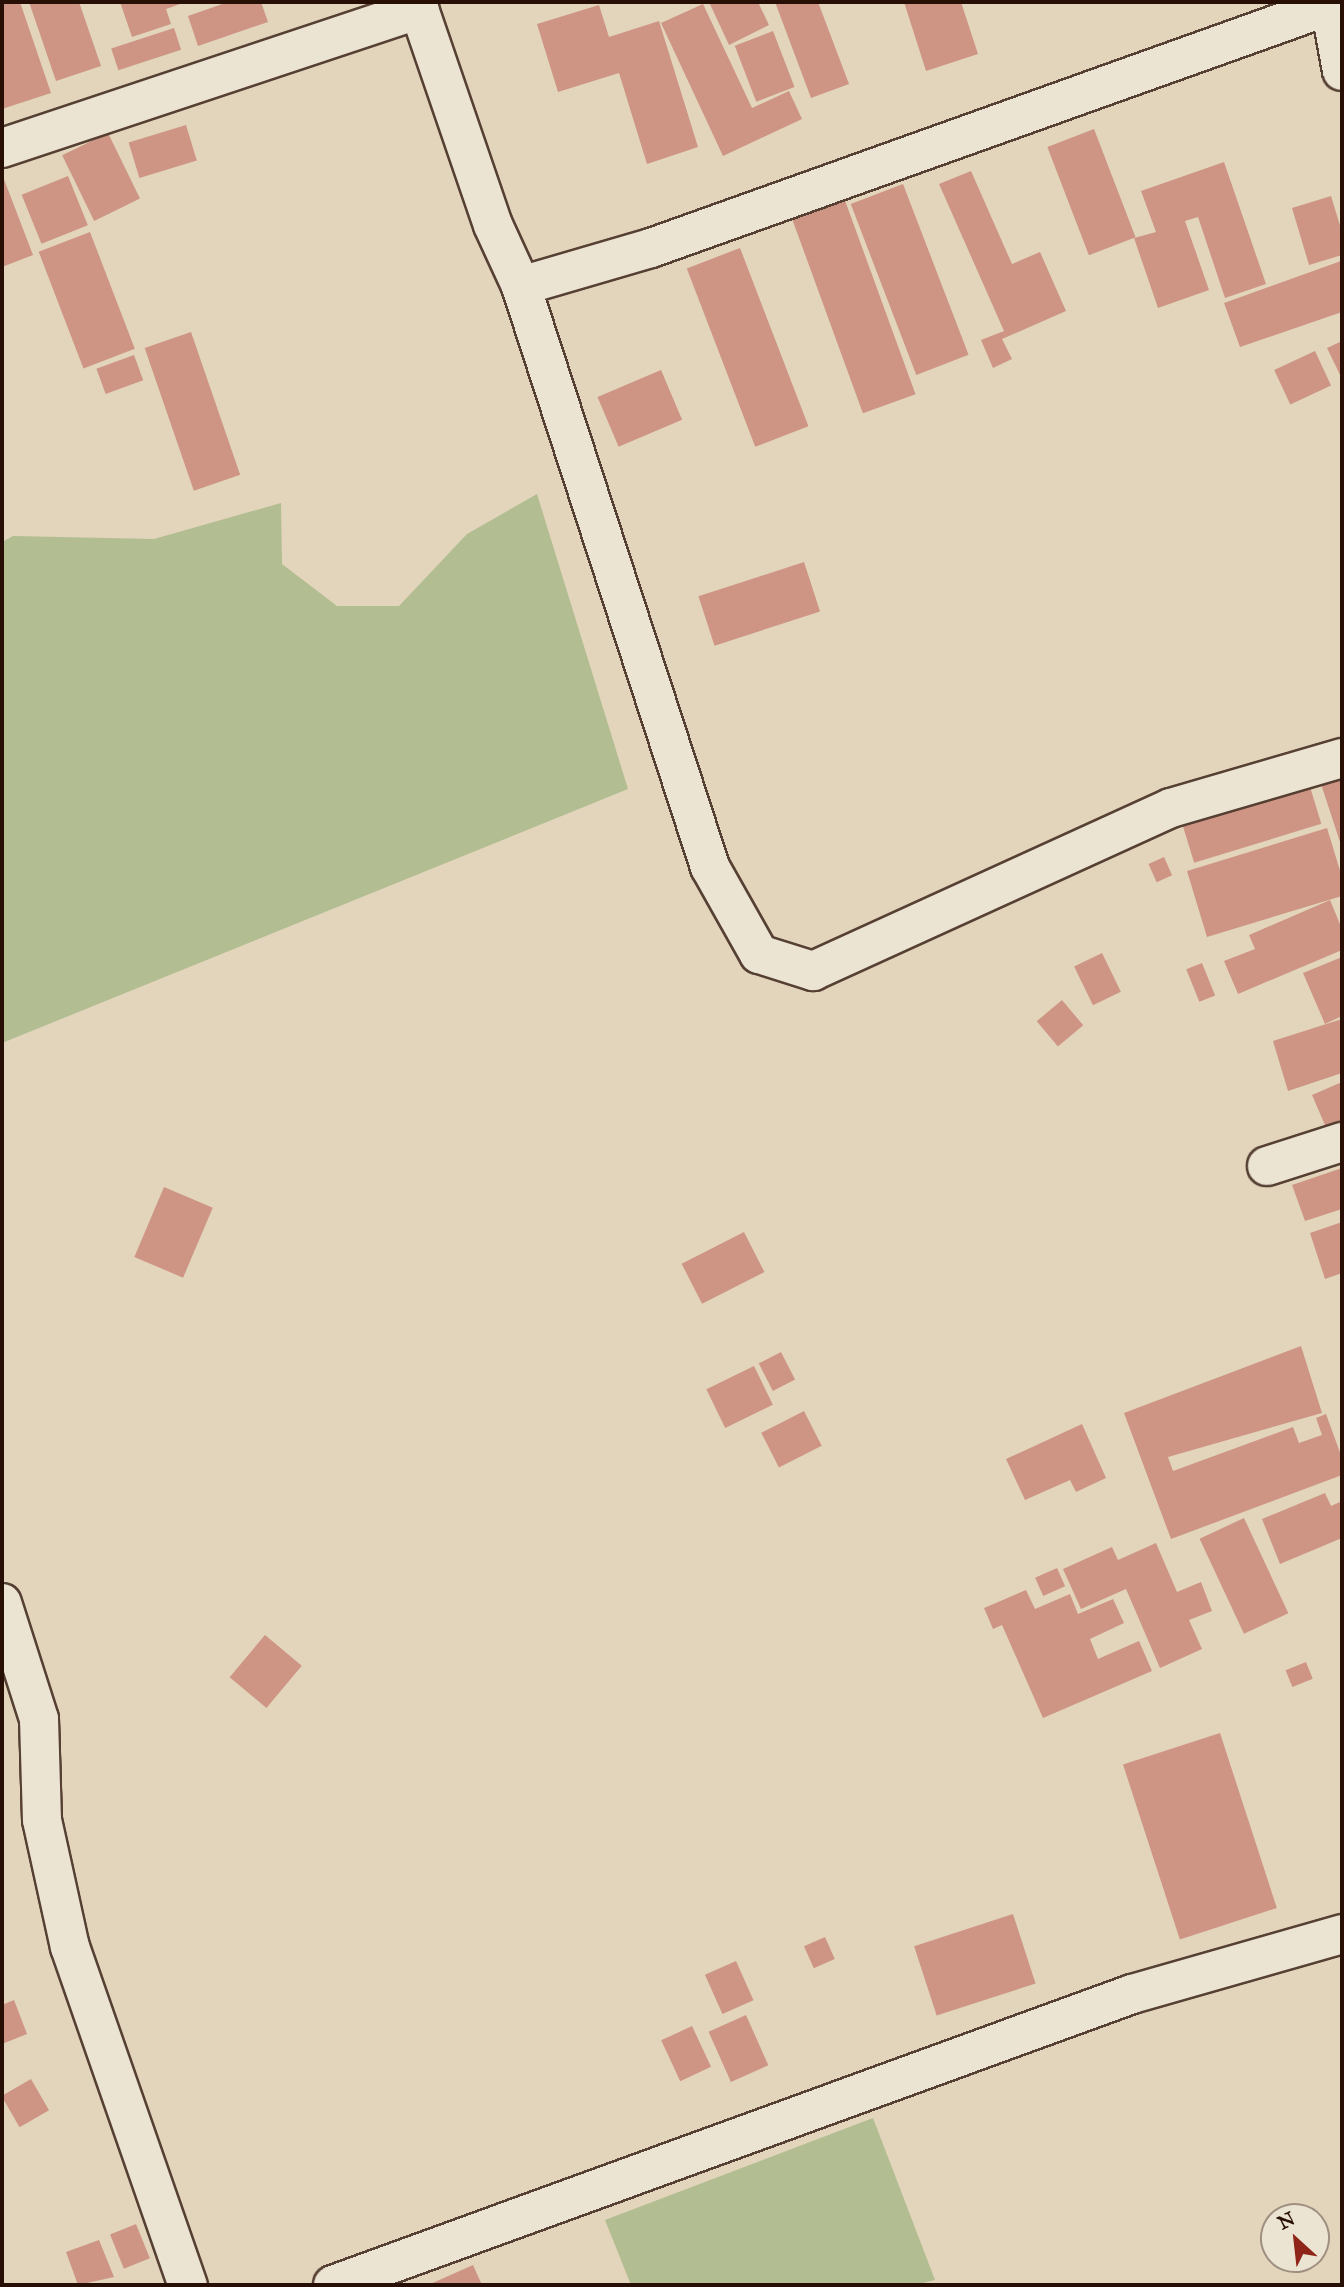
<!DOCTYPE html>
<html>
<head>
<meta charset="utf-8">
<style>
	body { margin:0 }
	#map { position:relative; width:1344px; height:2287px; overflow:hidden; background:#e2d5bb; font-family:"IM FELL Great Primer",serif }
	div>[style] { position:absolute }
	.green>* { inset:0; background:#b2bd91 }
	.building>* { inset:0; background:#ce9584; transform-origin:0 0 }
	.roads { filter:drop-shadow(2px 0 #564033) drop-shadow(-2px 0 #564033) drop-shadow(0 2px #564033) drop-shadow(0 -2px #564033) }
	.minor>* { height:38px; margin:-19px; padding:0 19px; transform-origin:19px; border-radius:19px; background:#ece4d3 }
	span { translate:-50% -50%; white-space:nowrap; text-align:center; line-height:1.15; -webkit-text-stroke:6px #ece4d3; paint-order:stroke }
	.frame { position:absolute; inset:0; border:4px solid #280f06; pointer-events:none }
	.north { position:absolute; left:1260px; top:2203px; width:70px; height:70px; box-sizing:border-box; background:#ece4d3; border:2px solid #9e8f81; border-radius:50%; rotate:333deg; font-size:19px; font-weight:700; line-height:28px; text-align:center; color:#280f06 }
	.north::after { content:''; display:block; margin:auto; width:24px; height:32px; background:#8f2418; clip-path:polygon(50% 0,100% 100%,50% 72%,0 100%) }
</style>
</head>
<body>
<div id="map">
	<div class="green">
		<div style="clip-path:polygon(537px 494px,628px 789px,2px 1043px,2px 542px,13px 536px,154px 539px,281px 503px,282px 564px,337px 606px,399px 606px,467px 534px)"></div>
		<div style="clip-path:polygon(873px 2118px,935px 2280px,915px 2285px,631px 2285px,605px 2220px)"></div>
	</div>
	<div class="building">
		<div style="clip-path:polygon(2px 2px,20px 2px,51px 93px,2px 109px)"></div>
		<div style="clip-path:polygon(29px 2px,79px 2px,101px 66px,56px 81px)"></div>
		<div style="clip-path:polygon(120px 2px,186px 2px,166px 9px,171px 24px,132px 37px)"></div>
		<div style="clip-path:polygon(228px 2px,261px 2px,268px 22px,198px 46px,188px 16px)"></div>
		<div style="clip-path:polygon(709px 2px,758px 2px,769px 25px,729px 45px)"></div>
		<div style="clip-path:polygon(775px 2px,818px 2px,849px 84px,811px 98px)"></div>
		<div style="clip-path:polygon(904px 2px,961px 2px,978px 54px,926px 71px)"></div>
		<div style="clip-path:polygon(703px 4px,752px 108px,789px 91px,802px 119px,723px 156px,661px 23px)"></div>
		<div style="clip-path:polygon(599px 5px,609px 37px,659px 21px,698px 147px,647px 164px,619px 73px,558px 92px,537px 24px)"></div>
		<div style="left:174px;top:28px;width:23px;height:66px;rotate:72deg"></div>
		<div style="left:773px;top:31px;width:60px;height:41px;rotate:69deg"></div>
		<div style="left:186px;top:125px;width:37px;height:60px;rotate:73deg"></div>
		<div style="left:1094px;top:129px;width:116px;height:50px;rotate:69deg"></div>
		<div style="left:108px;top:133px;width:73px;height:51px;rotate:64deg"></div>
		<div style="clip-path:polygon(1224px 162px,1266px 284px,1225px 298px,1198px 217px,1185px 221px,1209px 290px,1158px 308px,1134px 238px,1156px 232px,1141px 191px)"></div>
		<div style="clip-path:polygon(971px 171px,1012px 264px,1040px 252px,1066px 311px,1002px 339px,1012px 359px,993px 368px,981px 340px,1004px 331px,939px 184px)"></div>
		<div style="clip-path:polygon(2px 174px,33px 255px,2px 267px)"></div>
		<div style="left:68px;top:176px;width:53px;height:50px;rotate:68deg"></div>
		<div style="left:903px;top:184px;width:183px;height:56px;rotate:69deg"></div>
		<div style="left:843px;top:195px;width:212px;height:56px;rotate:70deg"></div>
		<div style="clip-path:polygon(1331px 196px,1342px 232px,1342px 255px,1309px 265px,1292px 208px)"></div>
		<div style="left:90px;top:232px;width:125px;height:55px;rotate:69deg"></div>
		<div style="left:740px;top:248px;width:191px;height:57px;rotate:69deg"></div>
		<div style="clip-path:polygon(1341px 261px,1342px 312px,1240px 347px,1224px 303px)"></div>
		<div style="left:191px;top:332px;width:151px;height:49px;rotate:71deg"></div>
		<div style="clip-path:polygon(1342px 341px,1342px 379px,1327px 348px)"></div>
		<div style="left:1315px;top:351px;width:38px;height:45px;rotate:65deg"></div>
		<div style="left:134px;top:355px;width:27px;height:40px;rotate:70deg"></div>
		<div style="left:661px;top:370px;width:54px;height:69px;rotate:67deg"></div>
		<div style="left:804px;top:562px;width:52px;height:111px;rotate:72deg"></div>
		<div style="clip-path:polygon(1342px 773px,1342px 841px,1340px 842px,1320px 781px)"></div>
		<div style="left:1307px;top:777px;width:49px;height:133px;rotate:73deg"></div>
		<div style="clip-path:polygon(1327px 828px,1342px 877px,1342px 896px,1207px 937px,1187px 871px)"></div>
		<div style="left:1164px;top:857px;width:20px;height:17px;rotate:66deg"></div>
		<div style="clip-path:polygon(1330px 900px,1342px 929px,1342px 950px,1238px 994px,1224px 961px,1255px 949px,1249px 935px)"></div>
		<div style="left:1102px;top:953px;width:43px;height:31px;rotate:64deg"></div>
		<div style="clip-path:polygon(1342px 957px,1342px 1016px,1325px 1024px,1303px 973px)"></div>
		<div style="left:1202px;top:963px;width:35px;height:17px;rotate:68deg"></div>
		<div style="left:1062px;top:1000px;width:33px;height:33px;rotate:50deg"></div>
		<div style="clip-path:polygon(1342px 1019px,1342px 1073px,1288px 1091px,1273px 1041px)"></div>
		<div style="clip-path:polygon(1342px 1082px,1342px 1126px,1328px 1132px,1312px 1095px)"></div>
		<div style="clip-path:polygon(1342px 1168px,1342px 1209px,1305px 1221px,1292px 1185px)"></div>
		<div style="left:164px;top:1187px;width:53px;height:76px;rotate:23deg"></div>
		<div style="clip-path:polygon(1342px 1222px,1342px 1273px,1325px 1279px,1310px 1233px)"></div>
		<div style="left:744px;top:1232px;width:45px;height:70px;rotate:63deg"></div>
		<div style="clip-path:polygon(1301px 1346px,1322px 1413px,1168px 1457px,1173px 1471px,1293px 1427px,1299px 1443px,1322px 1435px,1316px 1418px,1326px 1414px,1342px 1458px,1342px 1475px,1171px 1539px,1124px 1413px)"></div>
		<div style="left:781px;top:1352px;width:31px;height:25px;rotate:63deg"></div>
		<div style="left:754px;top:1366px;width:43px;height:53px;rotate:64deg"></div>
		<div style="left:804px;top:1411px;width:39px;height:48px;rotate:63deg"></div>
		<div style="clip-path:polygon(1082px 1424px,1106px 1478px,1076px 1492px,1070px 1480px,1025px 1500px,1006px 1459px)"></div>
		<div style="clip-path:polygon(1325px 1493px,1331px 1506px,1342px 1501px,1342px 1538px,1280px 1564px,1262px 1519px)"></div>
		<div style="left:1244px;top:1518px;width:105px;height:49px;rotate:65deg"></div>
		<div style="clip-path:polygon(1156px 1543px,1177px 1592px,1201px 1582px,1212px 1611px,1189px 1620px,1202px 1649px,1160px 1668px,1126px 1589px,1081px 1609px,1063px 1569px,1112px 1547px,1118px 1560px)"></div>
		<div style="left:1057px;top:1568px;width:20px;height:24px;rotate:66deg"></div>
		<div style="clip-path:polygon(1026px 1590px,1035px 1609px,1070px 1594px,1078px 1614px,1113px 1599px,1124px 1623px,1090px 1639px,1098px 1659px,1139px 1641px,1152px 1671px,1043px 1718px,1002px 1625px,993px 1629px,984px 1608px)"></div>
		<div style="left:265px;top:1635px;width:48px;height:55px;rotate:40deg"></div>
		<div style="left:1306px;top:1662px;width:18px;height:22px;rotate:68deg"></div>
		<div style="left:1220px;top:1733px;width:184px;height:102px;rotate:72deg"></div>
		<div style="left:1013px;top:1914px;width:73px;height:104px;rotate:72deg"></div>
		<div style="left:825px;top:1937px;width:24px;height:23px;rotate:66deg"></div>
		<div style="left:736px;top:1961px;width:43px;height:34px;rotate:66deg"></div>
		<div style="clip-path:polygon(14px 2000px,27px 2034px,2px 2044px,2px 2005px)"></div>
		<div style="left:746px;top:2015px;width:55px;height:41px;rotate:66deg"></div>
		<div style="left:692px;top:2026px;width:45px;height:34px;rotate:65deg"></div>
		<div style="left:31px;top:2079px;width:36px;height:34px;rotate:60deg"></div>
		<div style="left:136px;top:2224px;width:37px;height:28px;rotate:68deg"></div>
		<div style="clip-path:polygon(99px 2240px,114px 2277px,78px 2285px,66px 2252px)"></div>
		<div style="clip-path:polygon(473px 2265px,482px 2285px,428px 2285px)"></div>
	</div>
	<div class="roads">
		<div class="minor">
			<div style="left:1330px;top:5px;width:67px;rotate:79.7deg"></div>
			<div style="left:419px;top:9px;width:228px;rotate:71.1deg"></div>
			<div style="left:493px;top:225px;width:67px;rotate:65.3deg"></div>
			<div style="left:521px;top:286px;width:135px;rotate:-16.3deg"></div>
			<div style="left:651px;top:248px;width:731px;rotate:-19.67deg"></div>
			<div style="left:2px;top:148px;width:440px;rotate:-18.4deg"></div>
			<div style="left:419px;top:9px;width:7px;rotate:-106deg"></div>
			<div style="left:521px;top:286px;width:611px;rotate:71.98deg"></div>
			<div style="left:710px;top:867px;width:100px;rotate:60.6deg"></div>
			<div style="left:759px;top:954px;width:57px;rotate:17.5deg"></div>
			<div style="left:813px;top:971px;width:393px;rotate:-24.5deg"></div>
			<div style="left:1171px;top:808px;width:178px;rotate:-16.3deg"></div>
			<div style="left:1267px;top:1166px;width:79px;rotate:-17.7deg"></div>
			<div style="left:2px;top:1603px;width:122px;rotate:72.3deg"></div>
			<div style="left:39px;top:1719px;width:101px;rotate:88.3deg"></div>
			<div style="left:42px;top:1820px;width:130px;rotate:77.6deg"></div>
			<div style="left:70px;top:1947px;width:358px;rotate:70.8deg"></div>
			<div style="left:333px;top:2285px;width:850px;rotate:-20.01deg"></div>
			<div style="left:1132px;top:1994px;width:218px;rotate:-15.9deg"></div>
		</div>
	</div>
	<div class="frame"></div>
	<div class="north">N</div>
</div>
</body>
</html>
